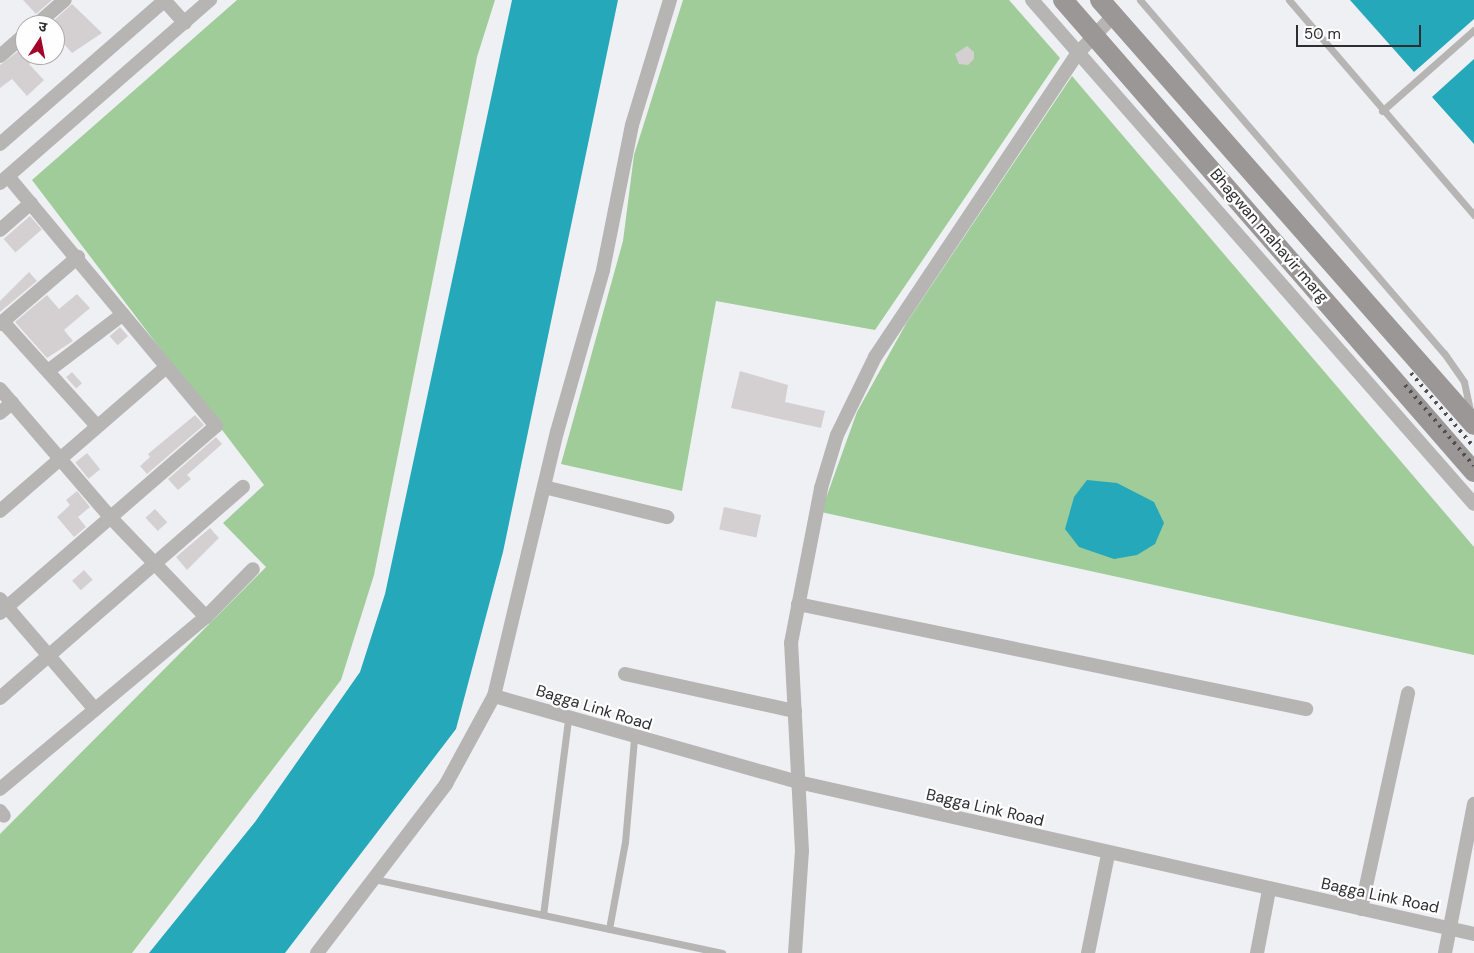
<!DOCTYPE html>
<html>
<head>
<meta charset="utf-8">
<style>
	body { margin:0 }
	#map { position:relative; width:1474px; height:953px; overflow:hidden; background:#eff0f4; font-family:"DM Sans","Noto Sans Devanagari",sans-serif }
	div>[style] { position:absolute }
	.green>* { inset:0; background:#9fcc98 }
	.water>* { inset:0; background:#24a8ba }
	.building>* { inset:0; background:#d4d0d2; transform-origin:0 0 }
	.service>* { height:7px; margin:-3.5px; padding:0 3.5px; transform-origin:3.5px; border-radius:3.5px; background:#b6b5b4 }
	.minor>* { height:14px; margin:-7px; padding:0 7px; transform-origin:7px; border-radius:7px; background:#b6b5b4 }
	.secondary>* { height:20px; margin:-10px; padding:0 10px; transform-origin:10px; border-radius:10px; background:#9a9796 }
	.rail>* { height:4px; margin-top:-2px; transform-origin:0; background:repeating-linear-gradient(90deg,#4f4f51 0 2.5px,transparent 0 7.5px) }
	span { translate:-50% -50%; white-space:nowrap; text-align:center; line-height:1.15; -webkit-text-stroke:4.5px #fefeff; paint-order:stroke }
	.street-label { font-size:16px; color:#2e2e30 }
	.north { position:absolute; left:15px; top:15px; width:50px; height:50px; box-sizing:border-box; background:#fefeff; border:1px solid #ababac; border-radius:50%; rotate:11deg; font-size:14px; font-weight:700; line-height:20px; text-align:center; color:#2e2e30 }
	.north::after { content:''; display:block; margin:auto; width:18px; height:22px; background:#a30528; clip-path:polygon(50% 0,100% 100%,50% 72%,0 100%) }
	.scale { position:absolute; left:1296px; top:25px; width:125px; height:22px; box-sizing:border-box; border:2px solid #2e2e30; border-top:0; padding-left:6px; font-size:15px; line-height:18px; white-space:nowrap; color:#2e2e30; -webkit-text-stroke:4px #fefeff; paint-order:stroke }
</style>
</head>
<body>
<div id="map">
	<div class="green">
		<div style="clip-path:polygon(237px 0,495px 0,477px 57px,374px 575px,341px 680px,132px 953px,0 953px,0 834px,266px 567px,223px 523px,264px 485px,32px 180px)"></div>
		<div style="clip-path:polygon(683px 0,1009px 0,1060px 58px,875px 330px,716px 301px,682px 491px,561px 464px,623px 241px,634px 155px)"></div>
		<div style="clip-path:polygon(1072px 76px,1474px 547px,1474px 655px,821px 512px,857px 412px,907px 322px)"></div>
	</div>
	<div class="water">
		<div style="clip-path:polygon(512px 0,618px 0,503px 552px,456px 729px,285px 953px,149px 953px,255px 822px,360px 672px,385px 594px)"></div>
		<div style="clip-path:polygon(1350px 0,1474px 0,1474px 19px,1414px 72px)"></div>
		<div style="clip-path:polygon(1474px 59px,1474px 144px,1432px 97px)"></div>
		<div style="clip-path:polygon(1087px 480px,1117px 483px,1154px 502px,1164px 523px,1155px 544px,1137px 555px,1114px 559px,1079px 547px,1065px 529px,1074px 497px)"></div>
	</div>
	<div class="building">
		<div style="clip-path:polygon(23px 0,52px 0,36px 14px)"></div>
		<div style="clip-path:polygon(72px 4px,102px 33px,72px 53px,55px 34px,55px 25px,49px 25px)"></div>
		<div style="clip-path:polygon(25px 46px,25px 55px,40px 55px,29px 64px,44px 80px,27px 96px,12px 79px,0 88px,0 65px)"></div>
		<div style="clip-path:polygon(967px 46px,974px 52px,974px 59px,968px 65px,959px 64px,955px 54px)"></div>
		<div style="left:30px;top:216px;width:18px;height:35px;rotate:49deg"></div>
		<div style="clip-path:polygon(29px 272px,37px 281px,0 312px,0 301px)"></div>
		<div style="clip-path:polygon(77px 294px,90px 308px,64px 330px,73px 341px,47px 358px,15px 322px,47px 295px,59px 309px)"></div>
		<div style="left:120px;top:327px;width:12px;height:14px;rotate:48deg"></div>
		<div style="clip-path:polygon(740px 371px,788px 385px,785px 402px,825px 411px,821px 428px,731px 408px)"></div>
		<div style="left:72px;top:372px;width:15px;height:8px;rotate:48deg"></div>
		<div style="clip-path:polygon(195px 415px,204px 425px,147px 474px,140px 466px,150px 457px,148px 454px)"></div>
		<div style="clip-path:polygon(216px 437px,222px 444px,187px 475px,191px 479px,178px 490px,168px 479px)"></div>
		<div style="left:87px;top:453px;width:21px;height:15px;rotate:51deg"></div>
		<div style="clip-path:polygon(77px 491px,90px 507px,78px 517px,86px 527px,74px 537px,57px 517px,70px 505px,66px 500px)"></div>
		<div style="left:724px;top:507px;width:38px;height:23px;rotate:12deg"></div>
		<div style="left:155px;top:509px;width:18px;height:13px;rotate:47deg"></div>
		<div style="clip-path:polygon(210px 528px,219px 538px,187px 570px,176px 557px)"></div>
		<div style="left:84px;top:570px;width:13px;height:16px;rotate:48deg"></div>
	</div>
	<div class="service">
		<div style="left:1140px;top:0;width:466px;rotate:49.3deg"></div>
		<div style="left:1444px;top:353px;width:35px;rotate:55deg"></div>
		<div style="left:1464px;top:382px;width:33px;rotate:78deg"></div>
		<div style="left:1289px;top:0;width:284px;rotate:49.3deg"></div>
		<div style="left:1382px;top:111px;width:123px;rotate:-41.4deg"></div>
		<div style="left:374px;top:879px;width:356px;rotate:12deg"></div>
		<div style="left:543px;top:915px;width:198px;rotate:-82.7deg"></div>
		<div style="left:609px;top:929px;width:88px;rotate:-79.6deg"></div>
		<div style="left:625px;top:842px;width:103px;rotate:-85deg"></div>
	</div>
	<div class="minor">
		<div style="left:164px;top:0;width:31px;rotate:48deg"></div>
		<div style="left:1032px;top:0;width:670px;rotate:48.75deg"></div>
		<div style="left:36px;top:25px;width:38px;rotate:-41deg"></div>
		<div style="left:0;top:56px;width:33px;rotate:-41deg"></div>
		<div style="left:0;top:144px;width:219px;rotate:-41.1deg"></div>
		<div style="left:0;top:183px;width:279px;rotate:-41.1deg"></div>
		<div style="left:0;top:230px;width:41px;rotate:-41.1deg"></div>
		<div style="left:3px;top:322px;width:140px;rotate:47.9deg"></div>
		<div style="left:0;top:324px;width:103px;rotate:-40.7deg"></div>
		<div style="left:48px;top:371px;width:94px;rotate:-37.2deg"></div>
		<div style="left:0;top:389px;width:172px;rotate:49.3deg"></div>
		<div style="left:112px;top:519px;width:136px;rotate:46.2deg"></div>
		<div style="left:0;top:413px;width:16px;rotate:-40deg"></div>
		<div style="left:544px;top:487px;width:127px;rotate:13.7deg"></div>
		<div style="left:0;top:511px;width:220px;rotate:-40.9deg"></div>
		<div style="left:0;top:599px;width:143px;rotate:49.3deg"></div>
		<div style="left:798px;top:604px;width:519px;rotate:11.68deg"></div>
		<div style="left:0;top:613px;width:286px;rotate:-40.9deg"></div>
		<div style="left:216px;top:426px;width:325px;rotate:-129.8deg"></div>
		<div style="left:625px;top:674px;width:174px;rotate:12.3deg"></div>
		<div style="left:494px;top:696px;width:316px;rotate:15.8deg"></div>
		<div style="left:798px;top:782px;width:693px;rotate:12.67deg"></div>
		<div style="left:0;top:698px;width:322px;rotate:-41deg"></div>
		<div style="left:0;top:789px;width:268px;rotate:-39.9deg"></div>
		<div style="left:206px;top:617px;width:67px;rotate:-45.6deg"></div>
		<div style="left:0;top:811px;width:6px;rotate:51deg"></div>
		<div style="left:1361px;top:909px;width:221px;rotate:-77.7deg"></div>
		<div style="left:317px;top:953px;width:213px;rotate:-52.6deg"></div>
		<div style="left:446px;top:784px;width:100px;rotate:-61.4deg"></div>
		<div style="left:494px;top:696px;width:271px;rotate:-76.6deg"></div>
		<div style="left:557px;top:432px;width:168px;rotate:-74.1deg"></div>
		<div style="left:603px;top:270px;width:148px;rotate:-78.7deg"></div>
		<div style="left:632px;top:125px;width:131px;rotate:-73.1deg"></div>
		<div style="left:795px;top:953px;width:102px;rotate:-86.1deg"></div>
		<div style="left:802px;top:851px;width:208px;rotate:-93deg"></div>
		<div style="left:791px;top:643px;width:158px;rotate:-79deg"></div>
		<div style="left:821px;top:488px;width:55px;rotate:-73.2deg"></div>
		<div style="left:837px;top:435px;width:87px;rotate:-64deg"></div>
		<div style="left:875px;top:357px;width:364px;rotate:-56.3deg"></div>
		<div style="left:1077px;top:54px;width:54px;rotate:-46.5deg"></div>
		<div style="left:1088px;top:953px;width:100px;rotate:-78.5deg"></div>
		<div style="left:1257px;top:953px;width:64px;rotate:-79.2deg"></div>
		<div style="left:1445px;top:953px;width:152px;rotate:-79deg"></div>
	</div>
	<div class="secondary">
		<div style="left:1063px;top:0;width:626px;rotate:48.95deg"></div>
		<div style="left:1100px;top:0;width:566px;rotate:48.65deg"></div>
	</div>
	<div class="rail">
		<div style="left:1411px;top:373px;width:97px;rotate:49.6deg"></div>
		<div style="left:1405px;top:385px;width:106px;rotate:49.6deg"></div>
	</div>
	<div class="street-label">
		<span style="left:1269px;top:236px;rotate:49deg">Bhagwan mahavir marg</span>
		<span style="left:594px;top:708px;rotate:17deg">Bagga Link Road</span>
		<span style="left:985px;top:808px;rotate:13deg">Bagga Link Road</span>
		<span style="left:1380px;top:896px;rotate:12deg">Bagga Link Road</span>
	</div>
	<div class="north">उ</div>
	<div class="scale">50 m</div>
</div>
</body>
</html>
